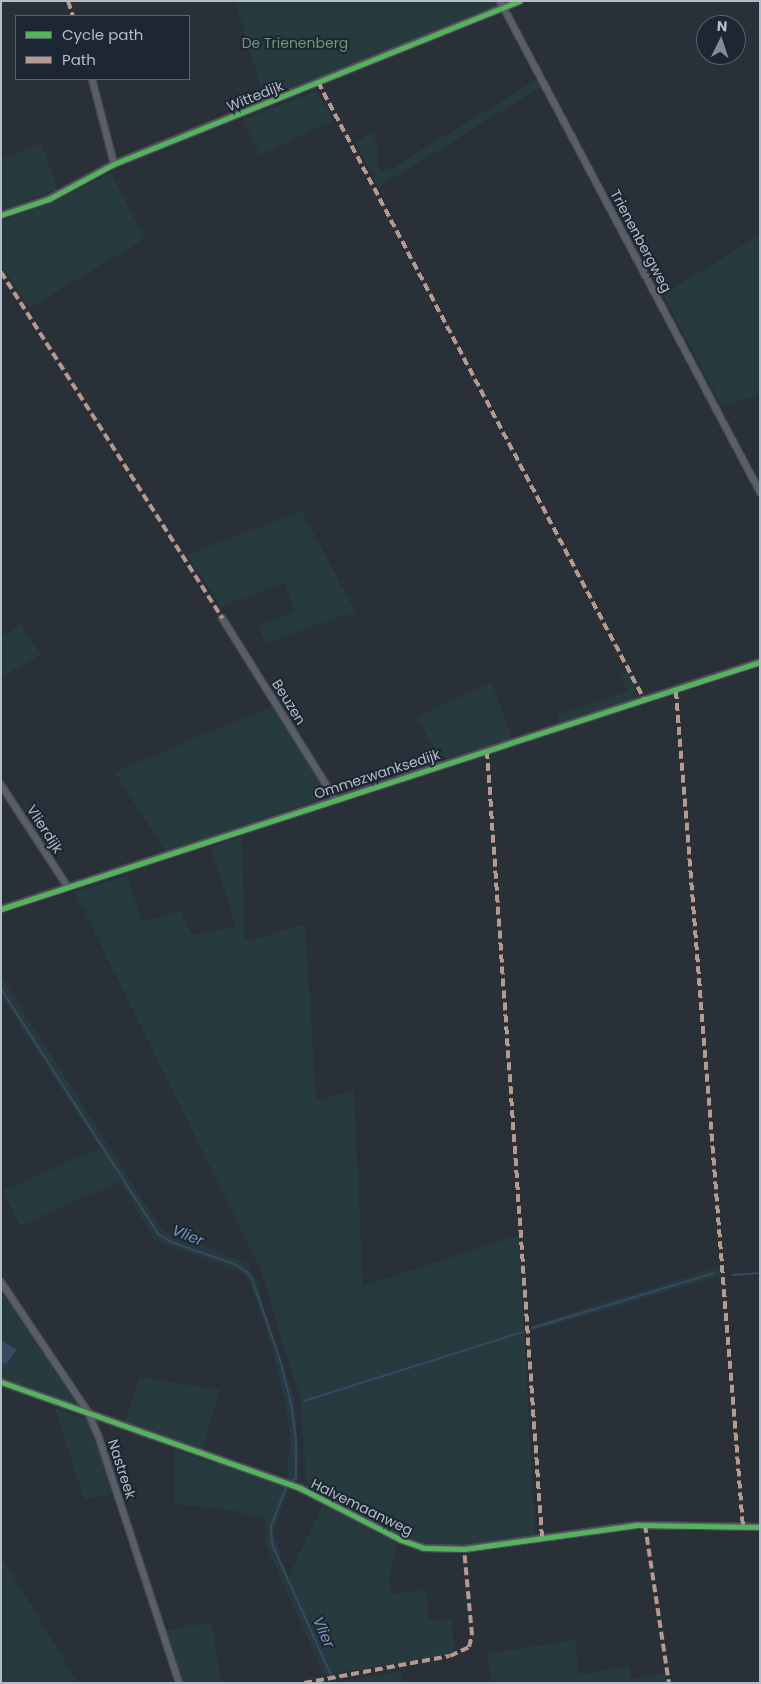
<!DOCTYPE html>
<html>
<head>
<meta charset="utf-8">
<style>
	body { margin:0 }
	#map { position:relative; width:761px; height:1684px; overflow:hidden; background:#2a3038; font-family:Poppins,sans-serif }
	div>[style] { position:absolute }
	.green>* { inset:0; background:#273a3e }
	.water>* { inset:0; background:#384963 }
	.stream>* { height:2px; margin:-1px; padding:0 1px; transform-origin:1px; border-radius:1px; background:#384963 }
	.roads { filter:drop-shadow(1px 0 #484c53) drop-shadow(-1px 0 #484c53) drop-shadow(0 1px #484c53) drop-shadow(0 -1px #484c53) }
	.minor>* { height:6px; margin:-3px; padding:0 3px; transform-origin:3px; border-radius:3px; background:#5a5e66 }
	.quiet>* { height:4px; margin-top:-2px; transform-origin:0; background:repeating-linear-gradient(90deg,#b69a8f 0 8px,transparent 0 12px) }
	.cycleway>* { height:5px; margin:-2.5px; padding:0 2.5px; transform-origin:2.5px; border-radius:2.5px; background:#56b35d }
	span { translate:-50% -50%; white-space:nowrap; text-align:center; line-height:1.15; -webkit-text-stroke:4px #1d2633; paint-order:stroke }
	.park-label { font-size:14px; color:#6b9a76 }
	.street-label { font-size:14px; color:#b4bcc9 }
	.water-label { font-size:15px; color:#7c92b1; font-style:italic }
	.frame { position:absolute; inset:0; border:2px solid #b4bcc9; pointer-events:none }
	.legend { position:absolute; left:15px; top:15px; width:175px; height:65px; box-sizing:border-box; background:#1d2633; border:1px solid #59626f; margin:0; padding:6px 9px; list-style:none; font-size:15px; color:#b4bcc9 }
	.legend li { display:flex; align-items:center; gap:10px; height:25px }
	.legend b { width:25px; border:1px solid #59626f }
	.north { position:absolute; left:696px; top:15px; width:50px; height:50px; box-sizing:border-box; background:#1d2633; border:1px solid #59626f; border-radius:50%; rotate:4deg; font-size:14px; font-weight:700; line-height:20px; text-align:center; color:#b4bcc9 }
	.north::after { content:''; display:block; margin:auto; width:18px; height:22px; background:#848b96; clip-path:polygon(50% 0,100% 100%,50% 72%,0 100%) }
</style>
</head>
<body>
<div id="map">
	<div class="green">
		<div style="clip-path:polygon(235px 1px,499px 1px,500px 4px,497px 5px,499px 9px,265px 101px)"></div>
		<div style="clip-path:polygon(537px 79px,541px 87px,379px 187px,355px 142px,372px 133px,377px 144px,378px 169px,386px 172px)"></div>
		<div style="clip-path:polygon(316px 91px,333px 121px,260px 155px,243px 120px)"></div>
		<div style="clip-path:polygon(41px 144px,58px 189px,1px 210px,1px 160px)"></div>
		<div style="clip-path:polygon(111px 173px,145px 239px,29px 308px,1px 264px,1px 221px,49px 204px)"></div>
		<div style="clip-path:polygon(760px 235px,760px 394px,722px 406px,663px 294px)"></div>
		<div style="clip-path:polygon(302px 511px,355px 611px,266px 643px,258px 626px,295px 611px,284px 582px,221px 607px,188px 555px)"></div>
		<div style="clip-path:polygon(21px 624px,41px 655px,1px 677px,1px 637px)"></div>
		<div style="clip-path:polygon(628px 671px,639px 697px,558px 723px,558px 715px,628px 692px,621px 677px)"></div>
		<div style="clip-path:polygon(492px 683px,512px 738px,440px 761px,417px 716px)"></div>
		<div style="clip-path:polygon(273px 706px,330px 796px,165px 851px,115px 772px)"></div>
		<div style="clip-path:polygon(242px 837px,245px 942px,305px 924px,316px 1101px,354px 1090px,363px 1286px,519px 1235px,535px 1537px,464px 1547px,421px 1548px,307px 1489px,300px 1399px,261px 1270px,75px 892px,127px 876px,143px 922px,180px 911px,192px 935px,236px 927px,211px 847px)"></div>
		<div style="clip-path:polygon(1px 976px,162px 1230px,248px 1264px,255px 1278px,294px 1398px,299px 1456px,297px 1484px,287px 1481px,290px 1436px,285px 1402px,269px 1337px,248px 1278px,237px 1270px,154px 1240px,120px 1181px,20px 1226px,3px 1191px,100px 1148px,1px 996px)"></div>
		<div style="clip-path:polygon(719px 1267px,721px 1275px,533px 1331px,533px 1325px)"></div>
		<div style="clip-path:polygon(1px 1291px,73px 1398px,77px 1407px,1px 1382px,1px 1363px,6px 1364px,14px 1357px,17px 1350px,1px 1340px)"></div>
		<div style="clip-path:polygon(140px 1377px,220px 1390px,202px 1448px,124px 1424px)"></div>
		<div style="clip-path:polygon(55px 1408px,89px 1421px,114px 1494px,84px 1499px)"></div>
		<div style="clip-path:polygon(174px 1450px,289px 1488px,273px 1532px,288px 1578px,323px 1505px,398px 1545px,389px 1577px,391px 1594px,426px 1590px,429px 1621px,451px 1618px,455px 1654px,324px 1675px,265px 1543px,267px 1519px,232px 1510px,175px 1504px)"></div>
		<div style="clip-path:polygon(1px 1556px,58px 1649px,78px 1683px,1px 1683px)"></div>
		<div style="clip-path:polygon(211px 1622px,222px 1683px,183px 1683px,165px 1631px)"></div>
		<div style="clip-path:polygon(575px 1640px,579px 1675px,629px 1666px,631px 1679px,665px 1673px,666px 1683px,492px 1683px,486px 1654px)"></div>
		<div style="clip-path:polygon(400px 1671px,403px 1683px,334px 1683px,340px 1682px)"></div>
	</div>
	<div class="water">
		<div style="clip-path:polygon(1px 1340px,17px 1350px,6px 1364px,1px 1363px)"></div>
	</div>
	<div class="stream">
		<div style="left:1px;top:989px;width:291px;rotate:57.3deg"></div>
		<div style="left:158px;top:1234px;width:15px;rotate:32deg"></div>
		<div style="left:171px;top:1242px;width:67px;rotate:19.2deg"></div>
		<div style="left:234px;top:1264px;width:15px;rotate:32deg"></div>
		<div style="left:247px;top:1272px;width:9px;rotate:54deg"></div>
		<div style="left:252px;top:1279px;width:86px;rotate:70.9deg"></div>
		<div style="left:280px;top:1360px;width:45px;rotate:76deg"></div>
		<div style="left:291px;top:1404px;width:34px;rotate:82deg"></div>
		<div style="left:296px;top:1438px;width:40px;rotate:90deg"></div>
		<div style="left:296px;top:1478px;width:6px;rotate:149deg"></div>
		<div style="left:732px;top:1275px;width:28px;rotate:-4deg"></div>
		<div style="left:532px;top:1328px;width:190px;rotate:-16.8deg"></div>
		<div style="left:304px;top:1401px;width:230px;rotate:-17.5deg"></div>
		<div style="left:286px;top:1488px;width:41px;rotate:111.5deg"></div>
		<div style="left:271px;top:1526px;width:18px;rotate:87deg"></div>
		<div style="left:272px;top:1544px;width:144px;rotate:65.8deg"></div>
	</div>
	<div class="roads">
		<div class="minor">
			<div style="left:500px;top:1px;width:556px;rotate:62.1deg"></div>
			<div style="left:92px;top:79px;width:88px;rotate:75.5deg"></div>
			<div style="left:1px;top:215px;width:51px;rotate:-18.4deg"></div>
			<div style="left:49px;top:199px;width:74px;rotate:-28.3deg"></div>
			<div style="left:114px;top:164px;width:437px;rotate:-21.9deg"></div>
			<div style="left:222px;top:618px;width:213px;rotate:58deg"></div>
			<div style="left:1px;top:785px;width:121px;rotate:56.8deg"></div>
			<div style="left:1px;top:909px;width:798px;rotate:-18.03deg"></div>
			<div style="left:1px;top:1282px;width:156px;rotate:56.2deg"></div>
			<div style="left:88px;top:1412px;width:25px;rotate:67deg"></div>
			<div style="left:98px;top:1435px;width:261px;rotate:71.9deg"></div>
			<div style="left:1px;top:1382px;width:317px;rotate:19.5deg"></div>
			<div style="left:300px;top:1488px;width:114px;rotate:27.2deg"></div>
			<div style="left:401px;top:1540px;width:24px;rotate:19deg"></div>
			<div style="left:424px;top:1548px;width:40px;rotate:1.4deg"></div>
			<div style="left:464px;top:1549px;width:175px;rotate:-7.9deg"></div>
			<div style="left:637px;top:1525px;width:123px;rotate:0.9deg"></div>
		</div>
	</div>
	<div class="quiet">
		<div style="left:68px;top:1px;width:16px;rotate:72deg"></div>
		<div style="left:318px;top:82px;width:700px;rotate:62.15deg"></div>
		<div style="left:1px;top:272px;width:411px;rotate:57.4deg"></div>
		<div style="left:676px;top:691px;width:839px;rotate:85.42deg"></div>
		<div style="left:487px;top:751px;width:788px;rotate:86deg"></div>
		<div style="left:645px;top:1525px;width:160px;rotate:81.4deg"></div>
		<div style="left:304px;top:1683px;width:148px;rotate:-10.5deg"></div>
		<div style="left:450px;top:1656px;width:21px;rotate:-25deg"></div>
		<div style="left:469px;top:1647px;width:12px;rotate:-76deg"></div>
		<div style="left:472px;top:1635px;width:86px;rotate:-95.3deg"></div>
	</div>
	<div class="cycleway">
		<div style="left:1px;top:215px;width:51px;rotate:-18.4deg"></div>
		<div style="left:49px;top:199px;width:74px;rotate:-28.3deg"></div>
		<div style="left:114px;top:164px;width:437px;rotate:-21.9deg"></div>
		<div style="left:1px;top:909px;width:798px;rotate:-18.03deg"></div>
		<div style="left:1px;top:1382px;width:317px;rotate:19.5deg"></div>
		<div style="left:300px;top:1488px;width:114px;rotate:27.2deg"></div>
		<div style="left:401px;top:1540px;width:24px;rotate:19deg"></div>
		<div style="left:424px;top:1548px;width:40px;rotate:1.4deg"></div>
		<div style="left:464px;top:1549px;width:175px;rotate:-7.9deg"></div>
		<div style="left:637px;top:1525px;width:123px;rotate:0.9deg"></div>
	</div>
	<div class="park-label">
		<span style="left:295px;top:43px">De Trienenberg</span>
	</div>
	<div class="street-label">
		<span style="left:255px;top:96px;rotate:-22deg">Wittedijk</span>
		<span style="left:641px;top:241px;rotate:62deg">Trienenbergweg</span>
		<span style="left:289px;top:702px;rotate:58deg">Beuzen</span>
		<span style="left:377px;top:774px;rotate:-18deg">Ommezwanksedijk</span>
		<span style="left:45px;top:829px;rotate:57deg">Vlierdijk</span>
		<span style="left:122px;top:1469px;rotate:72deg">Nastreek</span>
		<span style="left:362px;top:1507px;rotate:26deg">Halvemaanweg</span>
	</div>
	<div class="water-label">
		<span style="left:188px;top:1235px;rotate:22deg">Vlier</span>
		<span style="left:324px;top:1632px;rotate:66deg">Vlier</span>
	</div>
	<div class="frame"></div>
	<ul class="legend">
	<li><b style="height:6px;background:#56b35d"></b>Cycle path</li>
	<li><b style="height:6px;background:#b69a8f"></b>Path</li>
	</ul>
	<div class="north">N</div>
</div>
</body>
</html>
